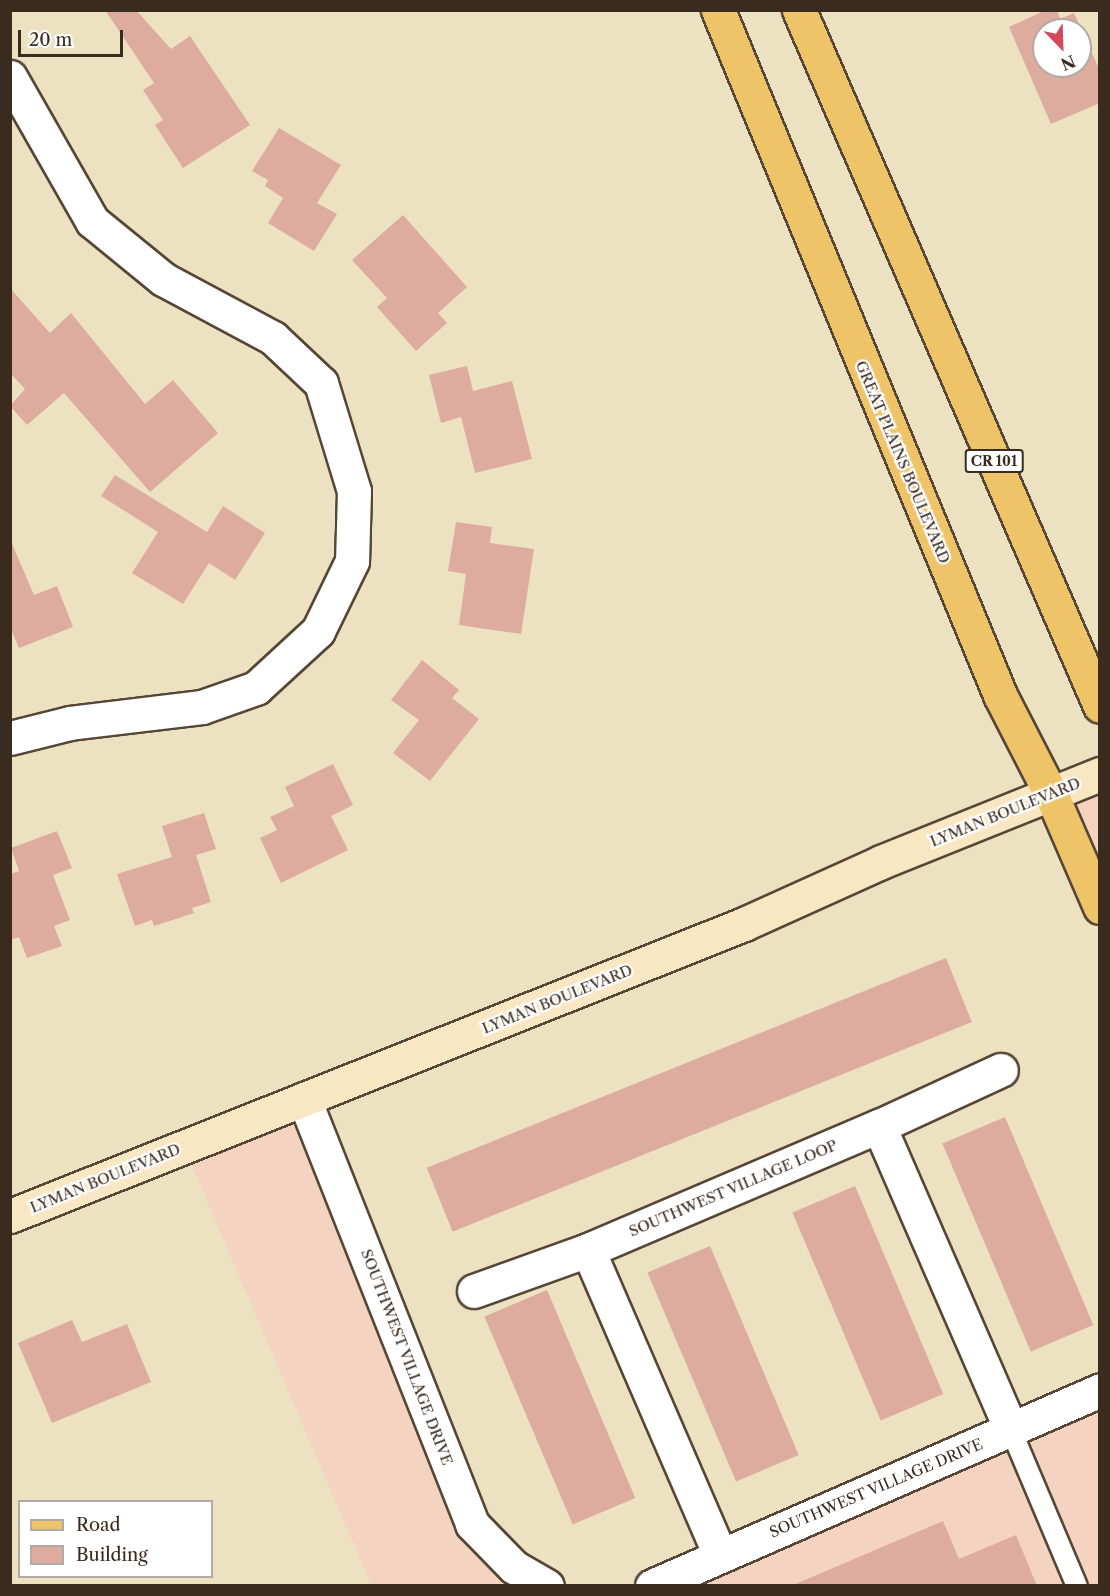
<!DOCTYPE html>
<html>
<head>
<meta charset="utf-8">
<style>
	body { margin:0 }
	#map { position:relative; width:1110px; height:1596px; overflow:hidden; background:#ece2c1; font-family:"Libre Caslon Text",serif }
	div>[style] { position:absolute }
	.built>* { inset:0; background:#f5d3c1 }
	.building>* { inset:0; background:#deac9e; transform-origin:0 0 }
	.roads { filter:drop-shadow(2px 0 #564636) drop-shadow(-2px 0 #564636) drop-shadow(0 2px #564636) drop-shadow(0 -2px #564636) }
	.lane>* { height:20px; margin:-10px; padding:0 10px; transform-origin:10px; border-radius:10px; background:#fff }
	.street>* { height:33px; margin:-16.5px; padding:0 16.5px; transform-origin:16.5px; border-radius:16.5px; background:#fff }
	.secondary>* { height:33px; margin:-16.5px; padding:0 16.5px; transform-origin:16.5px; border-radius:16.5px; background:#f9e7c3 }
	.primary>* { height:33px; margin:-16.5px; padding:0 16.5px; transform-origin:16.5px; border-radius:16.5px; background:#efc469 }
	span { translate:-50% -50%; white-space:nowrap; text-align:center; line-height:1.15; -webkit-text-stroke:4.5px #fff; paint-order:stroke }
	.shield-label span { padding:2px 4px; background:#fff; border:2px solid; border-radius:4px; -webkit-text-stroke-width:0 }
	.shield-label { font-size:14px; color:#3b2a1e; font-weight:700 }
	.street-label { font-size:15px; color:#3b2a1e }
	.frame { position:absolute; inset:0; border:12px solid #3b2a1e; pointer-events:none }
	.legend { position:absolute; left:18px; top:1500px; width:195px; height:78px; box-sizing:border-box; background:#fff; border:2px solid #b1aaa5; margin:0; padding:8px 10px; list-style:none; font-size:18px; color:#3b2a1e }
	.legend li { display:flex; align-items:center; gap:12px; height:30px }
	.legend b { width:30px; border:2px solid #b1aaa5 }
	.north { position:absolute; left:1032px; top:18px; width:60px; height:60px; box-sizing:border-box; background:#fff; border:2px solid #b1aaa5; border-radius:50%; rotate:157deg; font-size:16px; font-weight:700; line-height:24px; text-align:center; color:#3b2a1e }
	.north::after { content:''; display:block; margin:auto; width:21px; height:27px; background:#d1495b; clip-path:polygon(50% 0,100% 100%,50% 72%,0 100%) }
	.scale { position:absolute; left:18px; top:30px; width:105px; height:27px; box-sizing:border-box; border:3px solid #3b2a1e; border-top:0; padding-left:8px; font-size:18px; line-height:21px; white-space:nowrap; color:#3b2a1e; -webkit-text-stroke:4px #fff; paint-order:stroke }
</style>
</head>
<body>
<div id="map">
	<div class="built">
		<div style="clip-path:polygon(1099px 769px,1099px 908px,1052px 796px,304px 1099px,472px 1524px,547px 1585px,371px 1585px,184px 1147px)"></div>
		<div style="clip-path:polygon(1099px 1390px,1099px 1585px,653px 1586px)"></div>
	</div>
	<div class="building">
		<div style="clip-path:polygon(105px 10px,136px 10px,171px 49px,190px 36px,250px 125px,183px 168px,155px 125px,163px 120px,143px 90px,154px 83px)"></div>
		<div style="clip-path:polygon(evenodd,1046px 10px,1057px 10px,1060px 19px,1074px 13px,1100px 71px,1100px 103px,1051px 124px,1009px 27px,1046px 10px,1044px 30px,1080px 30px,1080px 66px,1044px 66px,1044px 30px)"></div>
		<div style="clip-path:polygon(279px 128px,341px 165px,317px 203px,337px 214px,314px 251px,268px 223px,283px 198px,265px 186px,268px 180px,252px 171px)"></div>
		<div style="clip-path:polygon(403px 215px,467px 287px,438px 313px,447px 323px,416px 351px,377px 307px,387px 298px,352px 260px)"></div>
		<div style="clip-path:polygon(10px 288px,50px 333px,71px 313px,145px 404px,173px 380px,218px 433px,150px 492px,64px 393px,27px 425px,10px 406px,25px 389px,10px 373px)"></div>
		<div style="clip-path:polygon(467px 366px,473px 391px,512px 381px,532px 459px,475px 473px,461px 417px,441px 423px,429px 375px)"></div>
		<div style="clip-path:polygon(115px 475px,207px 532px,223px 506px,265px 533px,235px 580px,209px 563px,183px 604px,132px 573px,158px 532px,101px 496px)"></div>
		<div style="clip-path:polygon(456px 522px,492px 527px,490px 543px,534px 549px,521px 634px,459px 625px,466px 574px,448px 571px)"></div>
		<div style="clip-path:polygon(10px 539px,34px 595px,57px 586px,73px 627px,19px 648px,10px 627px)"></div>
		<div style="clip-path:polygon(422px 660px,459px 690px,452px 698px,479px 719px,430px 781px,393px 753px,419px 720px,391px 700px)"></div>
		<div style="clip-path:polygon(333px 764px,353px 805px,331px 816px,348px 850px,281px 883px,260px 838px,277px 830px,270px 817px,294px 806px,285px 787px)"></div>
		<div style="clip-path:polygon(204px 813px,216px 849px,196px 855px,211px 902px,192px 908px,194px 913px,154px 926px,152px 920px,135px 926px,117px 874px,172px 857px,162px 826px)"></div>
		<div style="clip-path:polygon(57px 831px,72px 868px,53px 875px,70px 920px,54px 926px,62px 946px,27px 958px,19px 937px,10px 940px,10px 874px,19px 871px,11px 848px)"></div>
		<div style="left:946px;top:958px;width:69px;height:560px;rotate:68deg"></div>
		<div style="left:1005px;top:1117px;width:226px;height:68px;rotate:67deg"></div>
		<div style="left:855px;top:1186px;width:226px;height:68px;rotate:67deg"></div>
		<div style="left:710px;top:1246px;width:227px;height:68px;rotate:67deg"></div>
		<div style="left:547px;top:1290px;width:226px;height:68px;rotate:67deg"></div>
		<div style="clip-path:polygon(72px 1320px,82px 1342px,127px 1324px,151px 1382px,52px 1423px,18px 1343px)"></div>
		<div style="clip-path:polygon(943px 1521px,959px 1559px,1016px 1535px,1037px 1586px,791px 1586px)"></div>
	</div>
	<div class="roads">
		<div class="lane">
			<div style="left:1011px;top:1430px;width:169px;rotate:67.1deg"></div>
		</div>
		<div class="street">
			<div style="left:10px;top:77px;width:166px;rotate:60.3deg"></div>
			<div style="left:92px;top:221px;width:92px;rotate:39.2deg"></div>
			<div style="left:163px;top:279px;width:125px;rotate:28.2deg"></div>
			<div style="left:273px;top:338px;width:66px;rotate:43.2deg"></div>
			<div style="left:321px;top:383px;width:113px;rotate:73deg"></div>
			<div style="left:354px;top:491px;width:70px;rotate:91.6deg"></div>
			<div style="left:352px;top:561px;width:78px;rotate:115.9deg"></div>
			<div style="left:318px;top:631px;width:84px;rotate:137.4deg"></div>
			<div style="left:256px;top:688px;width:57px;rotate:160.6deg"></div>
			<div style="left:202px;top:707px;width:133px;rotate:173.1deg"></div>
			<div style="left:70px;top:723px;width:62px;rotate:166deg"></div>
			<div style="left:304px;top:1099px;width:457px;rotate:68.4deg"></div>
			<div style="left:472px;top:1524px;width:60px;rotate:45.7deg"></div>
			<div style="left:514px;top:1567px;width:38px;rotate:30deg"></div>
			<div style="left:879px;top:1126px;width:134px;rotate:-24.7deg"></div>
			<div style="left:474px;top:1291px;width:121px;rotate:-19.8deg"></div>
			<div style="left:720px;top:1555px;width:332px;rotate:-113.4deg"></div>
			<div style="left:588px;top:1250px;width:316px;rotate:-23.1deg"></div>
			<div style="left:879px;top:1126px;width:331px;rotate:66.5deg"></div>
			<div style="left:652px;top:1586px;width:489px;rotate:-23.6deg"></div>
		</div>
		<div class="secondary">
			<div style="left:10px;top:1216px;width:790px;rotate:-21.69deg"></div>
			<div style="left:744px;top:924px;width:150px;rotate:-24.3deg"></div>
			<div style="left:881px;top:862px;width:236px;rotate:-21.9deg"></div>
		</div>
		<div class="primary">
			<div style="left:718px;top:10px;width:741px;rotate:67.62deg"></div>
			<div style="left:1000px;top:695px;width:114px;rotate:62.8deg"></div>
			<div style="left:1052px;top:796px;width:121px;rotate:66.6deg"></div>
			<div style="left:799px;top:10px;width:758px;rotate:66.61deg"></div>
		</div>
	</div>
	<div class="shield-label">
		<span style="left:994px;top:461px">CR 101</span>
	</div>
	<div class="street-label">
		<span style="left:903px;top:462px;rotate:67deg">GREAT PLAINS BOULEVARD</span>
		<span style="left:1005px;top:812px;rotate:-22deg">LYMAN BOULEVARD</span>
		<span style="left:557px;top:999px;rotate:-22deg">LYMAN BOULEVARD</span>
		<span style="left:105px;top:1178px;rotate:-22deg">LYMAN BOULEVARD</span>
		<span style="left:733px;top:1188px;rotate:-23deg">SOUTHWEST VILLAGE LOOP</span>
		<span style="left:407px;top:1357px;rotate:69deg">SOUTHWEST VILLAGE DRIVE</span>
		<span style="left:876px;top:1488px;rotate:-23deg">SOUTHWEST VILLAGE DRIVE</span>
	</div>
	<div class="frame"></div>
	<ul class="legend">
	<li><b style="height:8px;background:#efc469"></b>Road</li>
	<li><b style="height:16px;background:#deac9e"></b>Building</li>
	</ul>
	<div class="north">N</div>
	<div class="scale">20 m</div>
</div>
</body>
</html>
